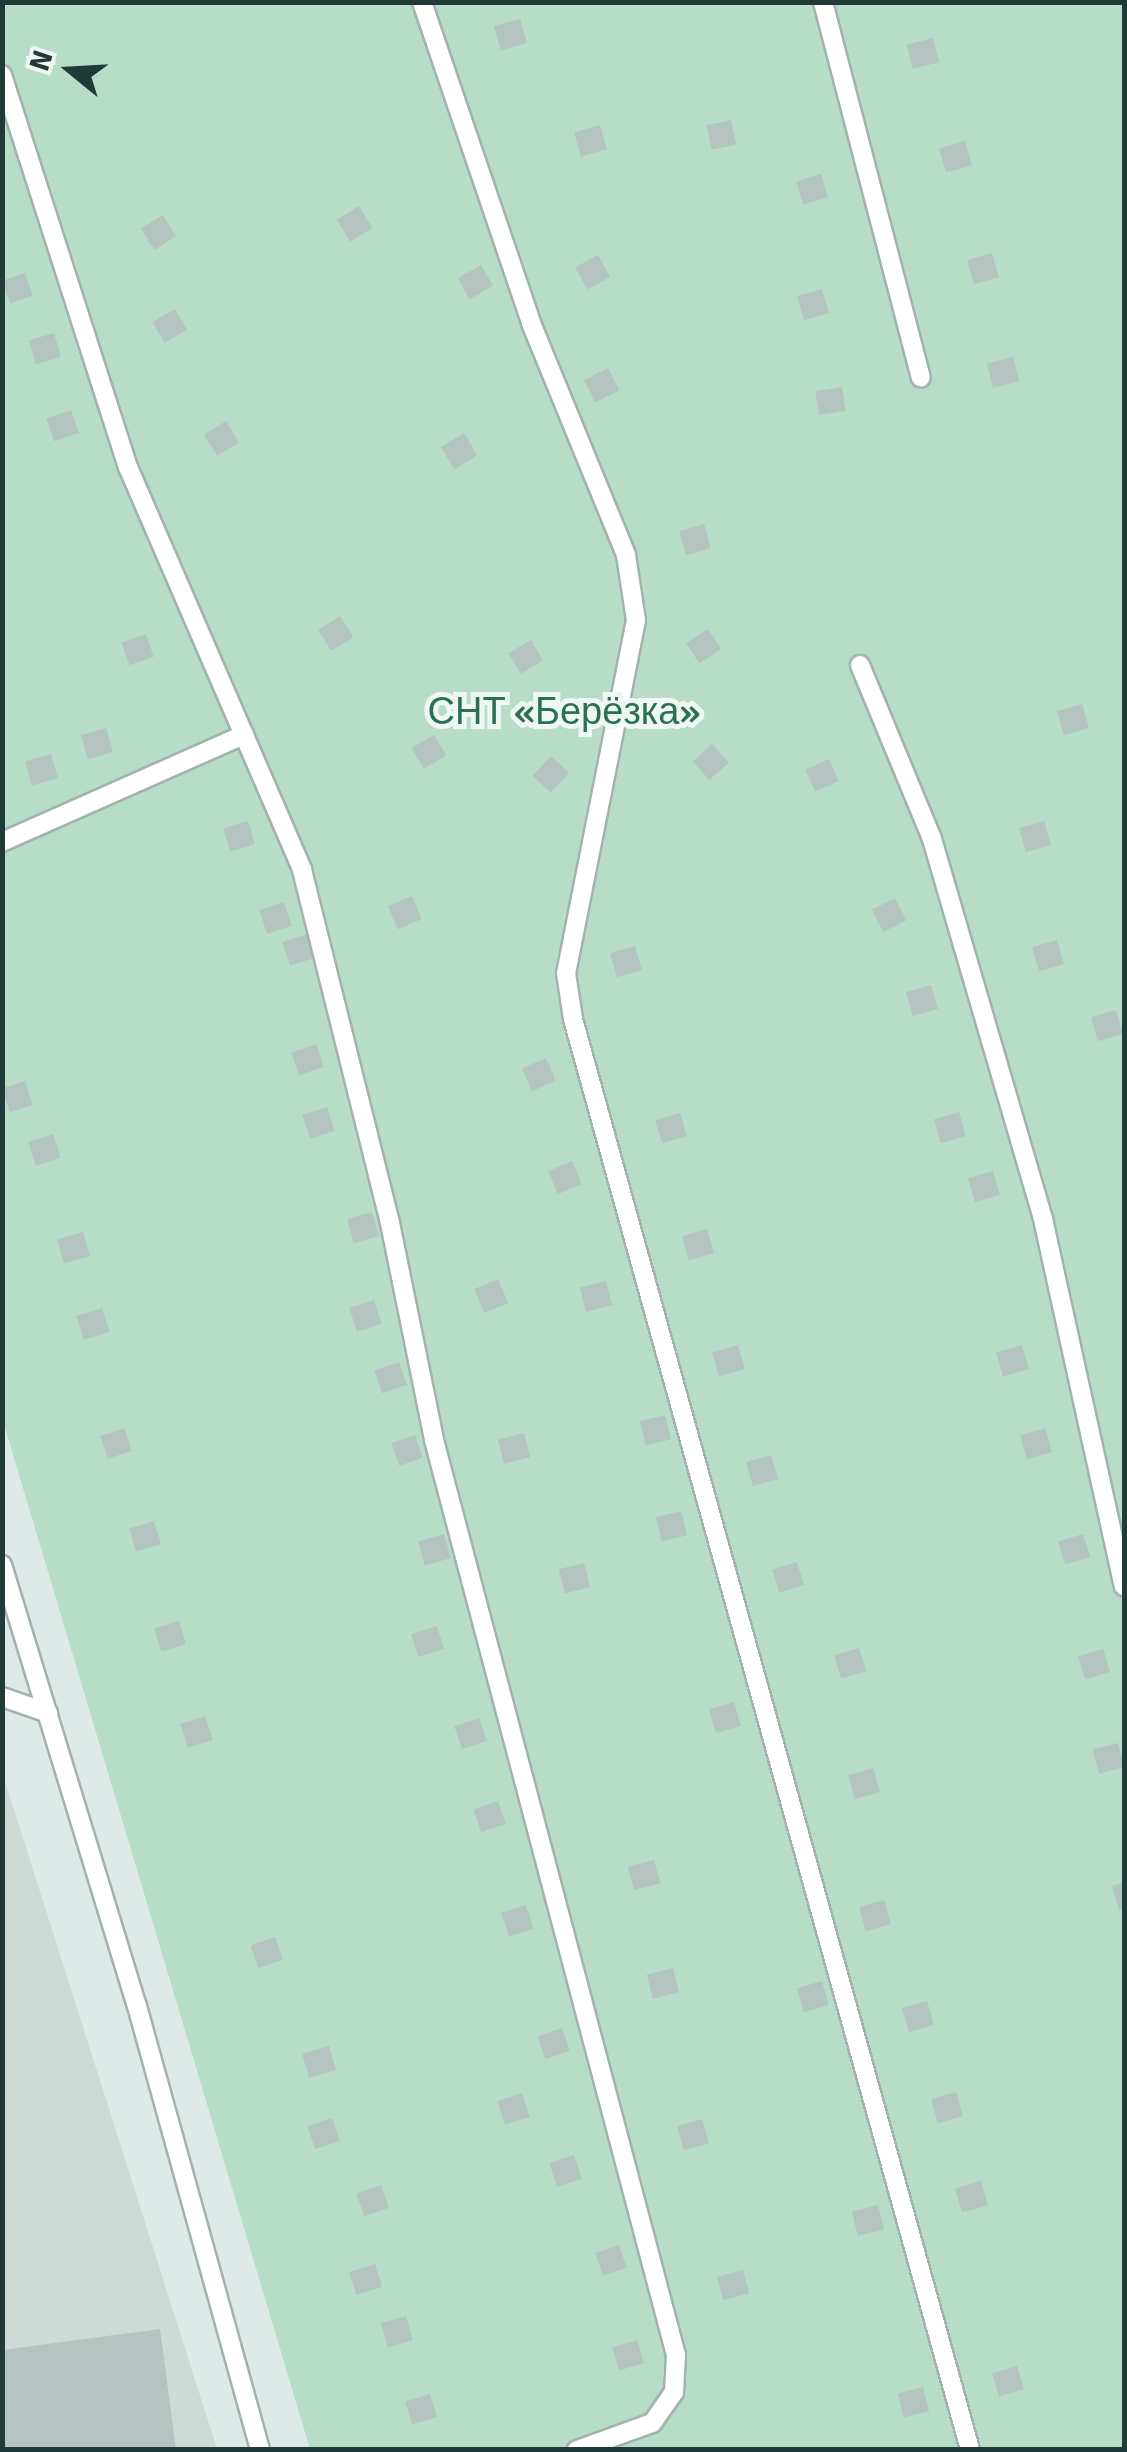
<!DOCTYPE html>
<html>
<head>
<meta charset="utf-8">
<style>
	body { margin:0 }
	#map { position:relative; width:1127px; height:2452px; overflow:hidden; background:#deeae7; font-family:Signika,sans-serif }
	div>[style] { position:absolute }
	.built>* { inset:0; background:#cddad6 }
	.green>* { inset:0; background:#b7dcc8 }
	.building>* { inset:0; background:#b4c5c1; transform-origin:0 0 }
	.roads { filter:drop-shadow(2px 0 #a1b2af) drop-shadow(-2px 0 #a1b2af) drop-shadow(0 2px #a1b2af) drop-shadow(0 -2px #a1b2af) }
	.service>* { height:18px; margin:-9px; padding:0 9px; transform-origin:9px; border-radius:9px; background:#fff }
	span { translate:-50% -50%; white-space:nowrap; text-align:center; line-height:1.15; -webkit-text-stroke:10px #eff7f4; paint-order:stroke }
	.park-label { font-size:38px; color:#2a7053 }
	.frame { position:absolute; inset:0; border:5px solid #203a38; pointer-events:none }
	.north { position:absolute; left:20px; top:20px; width:100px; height:100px; -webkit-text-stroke:8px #eff7f4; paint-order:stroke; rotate:288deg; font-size:28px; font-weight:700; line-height:40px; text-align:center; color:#203a38 }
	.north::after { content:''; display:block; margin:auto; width:35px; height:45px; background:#203a38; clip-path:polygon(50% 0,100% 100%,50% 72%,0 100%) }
</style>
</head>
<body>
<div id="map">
	<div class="built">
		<div style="clip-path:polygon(3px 1775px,217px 2449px,3px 2449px)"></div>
	</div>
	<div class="green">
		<div style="clip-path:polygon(2px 3px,1124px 3px,1124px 2449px,310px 2449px,3px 1421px)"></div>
	</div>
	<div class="building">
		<div style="left:520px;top:19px;width:25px;height:27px;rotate:74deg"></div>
		<div style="left:933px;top:38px;width:25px;height:27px;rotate:76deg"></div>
		<div style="left:731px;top:120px;width:25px;height:25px;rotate:78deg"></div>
		<div style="left:600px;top:125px;width:25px;height:27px;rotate:74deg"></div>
		<div style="left:965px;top:141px;width:25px;height:27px;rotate:74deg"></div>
		<div style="left:821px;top:174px;width:24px;height:26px;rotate:73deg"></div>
		<div style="left:359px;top:206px;width:26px;height:26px;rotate:59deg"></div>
		<div style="left:163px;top:215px;width:25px;height:26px;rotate:58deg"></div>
		<div style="left:992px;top:253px;width:25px;height:26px;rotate:74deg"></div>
		<div style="left:598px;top:255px;width:25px;height:26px;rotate:61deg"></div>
		<div style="left:481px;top:265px;width:24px;height:27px;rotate:60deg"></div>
		<div style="left:25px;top:273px;width:24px;height:24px;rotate:71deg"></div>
		<div style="left:822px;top:289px;width:25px;height:26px;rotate:74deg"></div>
		<div style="left:175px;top:309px;width:24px;height:26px;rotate:60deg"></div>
		<div style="left:54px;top:333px;width:25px;height:26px;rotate:74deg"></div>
		<div style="left:1013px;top:357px;width:25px;height:27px;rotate:76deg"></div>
		<div style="left:608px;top:368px;width:25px;height:27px;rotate:63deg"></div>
		<div style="left:842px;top:387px;width:24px;height:27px;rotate:81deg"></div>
		<div style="left:71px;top:410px;width:24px;height:26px;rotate:71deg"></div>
		<div style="left:226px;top:421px;width:25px;height:26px;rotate:58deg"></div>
		<div style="left:464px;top:433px;width:26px;height:27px;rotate:59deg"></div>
		<div style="left:704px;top:524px;width:25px;height:26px;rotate:74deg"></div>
		<div style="left:340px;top:616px;width:25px;height:26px;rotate:58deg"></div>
		<div style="left:708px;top:629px;width:24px;height:26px;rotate:57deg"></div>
		<div style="left:146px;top:634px;width:24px;height:26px;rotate:71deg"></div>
		<div style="left:531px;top:640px;width:24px;height:26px;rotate:60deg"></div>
		<div style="left:1082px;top:704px;width:25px;height:26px;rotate:74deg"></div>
		<div style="left:106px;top:728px;width:25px;height:26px;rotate:74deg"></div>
		<div style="left:434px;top:735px;width:24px;height:26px;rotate:60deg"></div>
		<div style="left:712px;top:744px;width:25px;height:26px;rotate:48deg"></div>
		<div style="left:51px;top:754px;width:25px;height:27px;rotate:74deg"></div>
		<div style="left:551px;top:756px;width:25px;height:27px;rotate:43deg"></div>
		<div style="left:829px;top:759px;width:24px;height:26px;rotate:66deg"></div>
		<div style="left:248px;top:821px;width:24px;height:26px;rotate:73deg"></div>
		<div style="left:1044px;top:821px;width:25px;height:26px;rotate:74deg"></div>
		<div style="left:412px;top:896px;width:25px;height:26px;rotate:67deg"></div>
		<div style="left:895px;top:898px;width:25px;height:26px;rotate:63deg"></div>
		<div style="left:284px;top:902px;width:25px;height:26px;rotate:72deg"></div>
		<div style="left:307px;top:934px;width:25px;height:26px;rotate:72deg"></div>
		<div style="left:1057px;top:940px;width:25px;height:26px;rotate:74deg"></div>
		<div style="left:635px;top:946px;width:25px;height:26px;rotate:74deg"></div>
		<div style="left:931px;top:985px;width:25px;height:26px;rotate:74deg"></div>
		<div style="left:1116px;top:1010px;width:25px;height:26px;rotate:74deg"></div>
		<div style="left:316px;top:1044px;width:24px;height:26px;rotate:71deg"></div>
		<div style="left:546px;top:1058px;width:25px;height:26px;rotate:67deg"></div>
		<div style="left:25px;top:1081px;width:25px;height:24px;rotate:72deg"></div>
		<div style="left:327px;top:1107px;width:25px;height:26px;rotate:72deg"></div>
		<div style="left:959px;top:1112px;width:25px;height:26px;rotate:74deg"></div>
		<div style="left:680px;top:1113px;width:24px;height:26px;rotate:73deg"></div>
		<div style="left:53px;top:1134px;width:25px;height:26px;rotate:72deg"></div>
		<div style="left:572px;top:1161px;width:25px;height:26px;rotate:67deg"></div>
		<div style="left:993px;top:1171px;width:25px;height:26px;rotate:74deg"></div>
		<div style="left:372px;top:1212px;width:25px;height:26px;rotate:74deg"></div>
		<div style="left:707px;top:1229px;width:25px;height:26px;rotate:74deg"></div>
		<div style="left:83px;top:1232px;width:25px;height:27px;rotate:74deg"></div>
		<div style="left:498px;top:1279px;width:26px;height:26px;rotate:67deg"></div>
		<div style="left:606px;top:1281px;width:25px;height:27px;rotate:76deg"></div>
		<div style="left:374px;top:1300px;width:25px;height:26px;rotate:72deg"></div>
		<div style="left:102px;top:1308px;width:25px;height:27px;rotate:72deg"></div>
		<div style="left:738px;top:1345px;width:25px;height:27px;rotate:74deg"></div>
		<div style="left:1022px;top:1345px;width:25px;height:27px;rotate:74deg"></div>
		<div style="left:399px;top:1362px;width:24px;height:26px;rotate:71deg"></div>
		<div style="left:665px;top:1415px;width:25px;height:26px;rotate:76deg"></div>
		<div style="left:124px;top:1428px;width:24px;height:25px;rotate:71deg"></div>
		<div style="left:1045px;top:1428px;width:25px;height:26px;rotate:74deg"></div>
		<div style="left:524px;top:1433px;width:25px;height:27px;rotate:76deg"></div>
		<div style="left:415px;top:1435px;width:24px;height:25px;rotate:71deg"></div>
		<div style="left:771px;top:1455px;width:25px;height:26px;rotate:74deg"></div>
		<div style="left:681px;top:1511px;width:25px;height:26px;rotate:76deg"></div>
		<div style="left:154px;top:1521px;width:24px;height:26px;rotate:73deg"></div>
		<div style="left:444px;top:1534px;width:25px;height:27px;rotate:74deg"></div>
		<div style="left:1083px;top:1534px;width:24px;height:26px;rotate:73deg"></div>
		<div style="left:797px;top:1562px;width:24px;height:26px;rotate:73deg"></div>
		<div style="left:584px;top:1563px;width:25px;height:26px;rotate:76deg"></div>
		<div style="left:179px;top:1621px;width:24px;height:26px;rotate:73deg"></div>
		<div style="left:437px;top:1626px;width:24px;height:27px;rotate:73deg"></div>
		<div style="left:859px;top:1648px;width:24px;height:26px;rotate:73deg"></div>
		<div style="left:1103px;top:1649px;width:24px;height:26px;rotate:73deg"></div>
		<div style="left:734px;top:1702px;width:25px;height:26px;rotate:74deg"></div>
		<div style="left:205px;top:1716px;width:25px;height:26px;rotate:72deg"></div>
		<div style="left:479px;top:1718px;width:24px;height:26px;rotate:71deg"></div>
		<div style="left:1118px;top:1743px;width:25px;height:26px;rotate:76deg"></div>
		<div style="left:873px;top:1768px;width:25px;height:26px;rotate:74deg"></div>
		<div style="left:498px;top:1801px;width:24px;height:26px;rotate:71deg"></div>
		<div style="left:654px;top:1860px;width:24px;height:27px;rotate:75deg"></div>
		<div style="clip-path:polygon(1124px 1882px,1124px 1908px,1119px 1910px,1112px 1886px)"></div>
		<div style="left:884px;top:1900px;width:25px;height:26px;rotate:74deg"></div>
		<div style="left:526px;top:1905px;width:25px;height:26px;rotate:72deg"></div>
		<div style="left:275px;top:1937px;width:24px;height:26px;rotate:71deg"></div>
		<div style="left:673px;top:1968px;width:25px;height:27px;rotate:76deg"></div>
		<div style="left:822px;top:1981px;width:25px;height:26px;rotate:74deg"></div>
		<div style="left:927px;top:2001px;width:25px;height:26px;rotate:74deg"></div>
		<div style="left:562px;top:2028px;width:24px;height:26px;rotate:71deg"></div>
		<div style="left:329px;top:2046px;width:25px;height:28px;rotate:74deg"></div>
		<div style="left:956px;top:2092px;width:25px;height:26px;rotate:74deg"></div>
		<div style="left:522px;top:2093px;width:25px;height:26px;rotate:72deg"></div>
		<div style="left:332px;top:2118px;width:24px;height:26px;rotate:71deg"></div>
		<div style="left:702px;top:2119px;width:25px;height:26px;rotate:74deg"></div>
		<div style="left:574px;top:2155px;width:25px;height:26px;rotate:72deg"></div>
		<div style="left:981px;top:2181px;width:25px;height:27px;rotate:74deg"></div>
		<div style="left:381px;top:2185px;width:24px;height:26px;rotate:71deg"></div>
		<div style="left:878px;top:2205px;width:25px;height:27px;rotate:76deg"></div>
		<div style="left:619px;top:2245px;width:24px;height:25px;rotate:71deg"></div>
		<div style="left:375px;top:2264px;width:24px;height:27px;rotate:73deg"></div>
		<div style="left:743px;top:2270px;width:24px;height:27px;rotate:75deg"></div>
		<div style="left:406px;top:2316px;width:25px;height:26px;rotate:74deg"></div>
		<div style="clip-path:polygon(160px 2329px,176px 2450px,2px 2450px,2px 2350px)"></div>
		<div style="left:637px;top:2340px;width:24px;height:26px;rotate:73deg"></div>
		<div style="left:1017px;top:2366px;width:24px;height:26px;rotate:73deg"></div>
		<div style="left:923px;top:2387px;width:25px;height:26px;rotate:76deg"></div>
		<div style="left:430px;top:2394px;width:24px;height:26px;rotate:73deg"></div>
	</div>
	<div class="roads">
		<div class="service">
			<div style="left:422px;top:2px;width:339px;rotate:71.2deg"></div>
			<div style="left:531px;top:323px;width:251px;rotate:67.7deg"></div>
			<div style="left:626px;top:555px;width:66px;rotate:81.3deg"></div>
			<div style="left:636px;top:620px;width:360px;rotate:101.2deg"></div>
			<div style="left:566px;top:973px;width:47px;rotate:81.3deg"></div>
			<div style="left:573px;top:1019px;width:1485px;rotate:74.49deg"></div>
			<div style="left:823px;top:2px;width:388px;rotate:75.4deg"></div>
			<div style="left:2px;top:75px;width:412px;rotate:72.2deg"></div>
			<div style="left:128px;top:467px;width:439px;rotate:66.6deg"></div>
			<div style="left:302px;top:870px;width:364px;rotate:76deg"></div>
			<div style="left:390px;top:1223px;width:221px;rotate:78.5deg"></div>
			<div style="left:434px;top:1440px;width:946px;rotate:75.19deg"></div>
			<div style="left:676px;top:2355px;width:37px;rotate:93deg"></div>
			<div style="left:674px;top:2392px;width:38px;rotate:125deg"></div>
			<div style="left:652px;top:2423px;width:80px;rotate:160.2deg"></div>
			<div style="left:860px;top:665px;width:188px;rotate:67.5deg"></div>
			<div style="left:932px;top:839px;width:396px;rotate:73.7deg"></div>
			<div style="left:1043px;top:1219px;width:376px;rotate:77.6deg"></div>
			<div style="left:2px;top:842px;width:265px;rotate:-23.9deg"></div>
			<div style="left:2px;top:1565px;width:461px;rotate:73deg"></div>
			<div style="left:137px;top:2006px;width:461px;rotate:74.5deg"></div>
			<div style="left:2px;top:1697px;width:49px;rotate:19.2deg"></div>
		</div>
	</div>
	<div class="park-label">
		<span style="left:564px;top:712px">СНТ «Берёзка»</span>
	</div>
	<div class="frame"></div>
	<div class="north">N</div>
</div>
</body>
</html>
